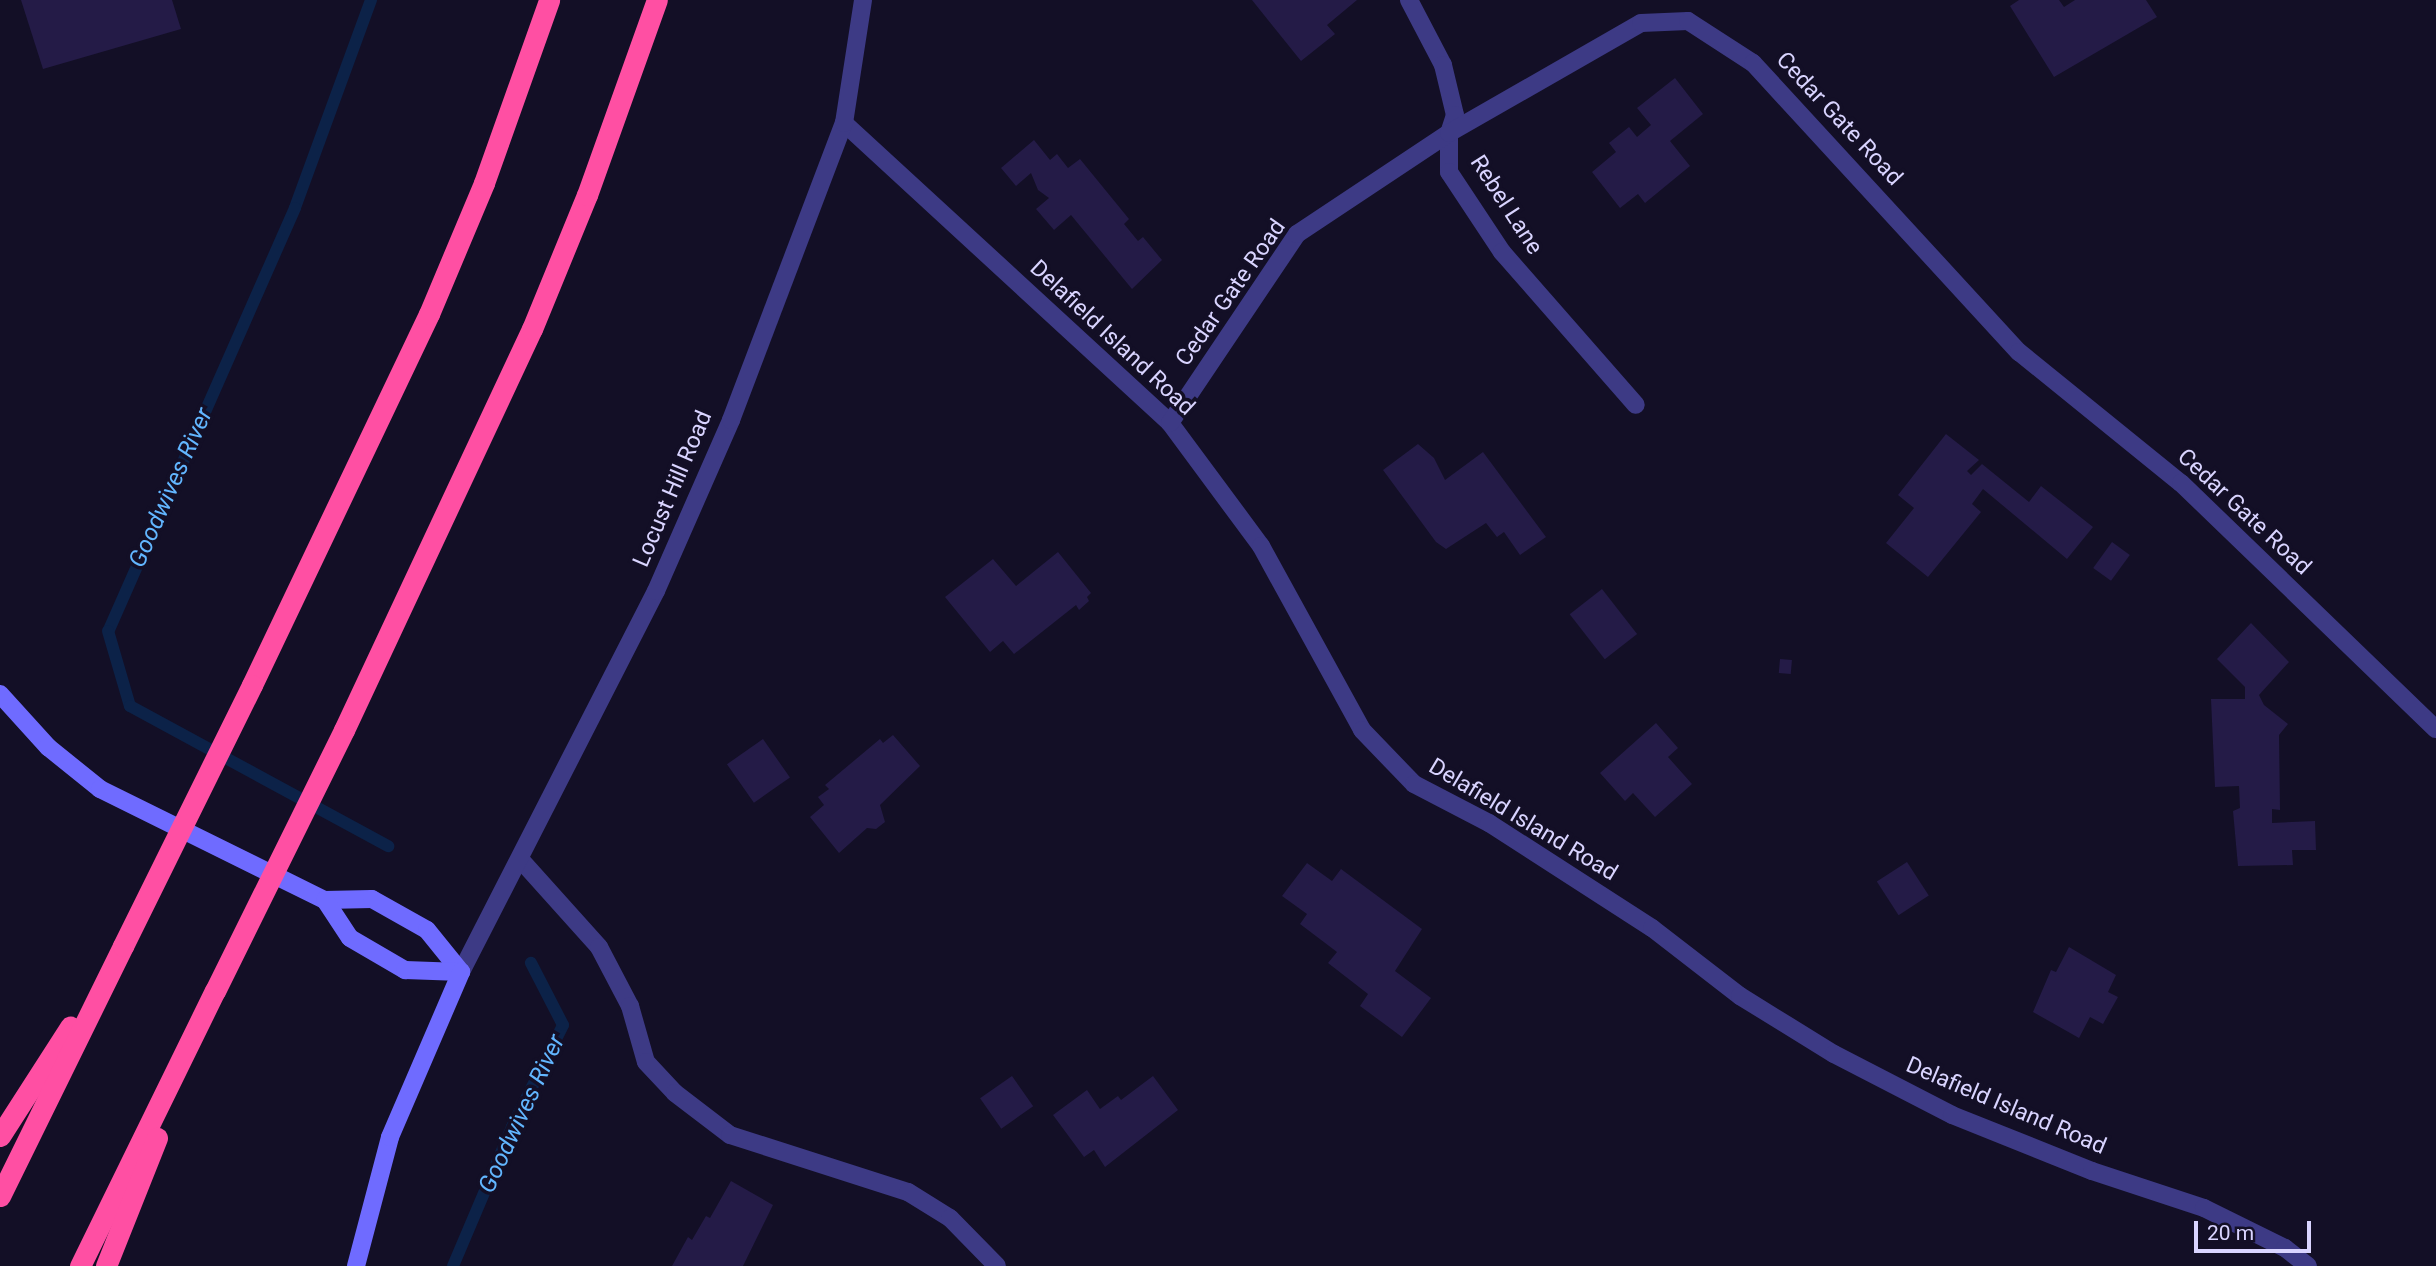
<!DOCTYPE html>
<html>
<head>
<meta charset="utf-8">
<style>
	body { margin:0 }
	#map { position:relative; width:2436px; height:1266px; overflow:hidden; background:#130f26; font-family:Roboto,sans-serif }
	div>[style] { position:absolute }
	.stream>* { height:12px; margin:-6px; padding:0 6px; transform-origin:6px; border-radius:6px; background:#0c2248 }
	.building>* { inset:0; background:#241b47; transform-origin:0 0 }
	.lane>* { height:18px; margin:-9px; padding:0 9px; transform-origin:9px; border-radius:9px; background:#3d3a85 }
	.street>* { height:18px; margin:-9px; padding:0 9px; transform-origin:9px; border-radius:9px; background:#3d3a85 }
	.secondary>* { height:18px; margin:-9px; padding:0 9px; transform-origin:9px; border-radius:9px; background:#6f6bff }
	.highway>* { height:21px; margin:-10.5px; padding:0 10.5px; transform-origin:10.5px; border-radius:10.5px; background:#ff4fa3 }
	.highway-bridge>* { height:21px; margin:-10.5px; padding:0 10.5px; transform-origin:10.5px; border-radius:10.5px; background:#ff4fa3 }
	span { translate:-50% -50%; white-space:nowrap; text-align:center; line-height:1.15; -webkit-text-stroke:7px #130f26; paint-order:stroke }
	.street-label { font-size:23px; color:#d9d4ff }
	.water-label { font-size:24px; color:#62b6ff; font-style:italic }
	.scale { position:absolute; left:2194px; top:1221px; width:117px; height:32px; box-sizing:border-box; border:4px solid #d9d4ff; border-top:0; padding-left:9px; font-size:21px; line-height:24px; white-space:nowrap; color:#d9d4ff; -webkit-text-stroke:5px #130f26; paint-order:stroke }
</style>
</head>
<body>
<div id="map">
	<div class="stream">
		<div style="left:371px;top:0;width:221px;rotate:110.1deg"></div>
		<div style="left:295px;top:208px;width:462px;rotate:113.8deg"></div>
		<div style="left:108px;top:631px;width:78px;rotate:73.7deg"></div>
		<div style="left:130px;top:706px;width:294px;rotate:28.5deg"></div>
		<div style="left:453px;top:1266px;width:151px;rotate:-67deg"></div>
		<div style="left:512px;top:1127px;width:114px;rotate:-63.4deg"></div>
		<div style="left:563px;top:1025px;width:70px;rotate:-117.3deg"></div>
	</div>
	<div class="building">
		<div style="clip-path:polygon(21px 0,172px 0,181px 29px,43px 69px)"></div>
		<div style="clip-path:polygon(1252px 0,1357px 0,1327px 25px,1335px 34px,1301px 61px)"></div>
		<div style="clip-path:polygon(2019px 0,2059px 0,2064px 7px,2075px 0,2146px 0,2157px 17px,2054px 77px,2010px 6px)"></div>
		<div style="clip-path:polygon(1675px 78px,1703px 114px,1670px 141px,1690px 166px,1645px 203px,1638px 194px,1620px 208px,1592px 172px,1616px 152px,1609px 143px,1629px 127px,1637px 137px,1651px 125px,1637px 108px)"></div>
		<div style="clip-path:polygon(1034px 140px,1050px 160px,1057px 154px,1068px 168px,1080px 159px,1129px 219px,1124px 224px,1138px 241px,1143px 237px,1162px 260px,1132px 289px,1071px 215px,1054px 230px,1036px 209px,1049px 198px,1038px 190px,1031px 173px,1016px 186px,1001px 168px)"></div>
		<div style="clip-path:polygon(1946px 434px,1979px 460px,1967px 471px,1971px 475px,1982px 464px,2029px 502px,2041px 486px,2093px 527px,2067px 559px,1983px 489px,1972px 504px,1981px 512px,1928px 577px,1886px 543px,1914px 508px,1898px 495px)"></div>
		<div style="clip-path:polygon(1418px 444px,1434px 458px,1445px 480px,1483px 452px,1546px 537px,1520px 555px,1504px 532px,1497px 537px,1486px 523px,1446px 549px,1436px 542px,1383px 470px)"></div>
		<div style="left:2112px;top:542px;width:22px;height:32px;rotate:36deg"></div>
		<div style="clip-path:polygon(1058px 552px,1091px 593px,1087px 597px,1089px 601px,1079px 610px,1076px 605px,1014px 654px,1003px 641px,990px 652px,945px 597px,993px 559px,1016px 586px)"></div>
		<div style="left:1602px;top:589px;width:57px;height:41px;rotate:52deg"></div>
		<div style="clip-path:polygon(2251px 623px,2289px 662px,2259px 695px,2264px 705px,2288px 724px,2279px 735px,2280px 810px,2272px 809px,2272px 823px,2315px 821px,2316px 850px,2292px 850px,2293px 865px,2238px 866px,2233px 811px,2240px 808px,2239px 786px,2215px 787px,2211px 699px,2245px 699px,2245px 687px,2217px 659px)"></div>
		<div style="left:1780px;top:659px;width:12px;height:14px;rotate:5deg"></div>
		<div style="clip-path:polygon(1656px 723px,1678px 748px,1668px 757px,1692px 784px,1655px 817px,1633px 793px,1625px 801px,1600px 773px)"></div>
		<div style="clip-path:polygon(893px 735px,920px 766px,880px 805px,885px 822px,876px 829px,867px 828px,839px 853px,810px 817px,824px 805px,818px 797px,829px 789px,825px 785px,880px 739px,883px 743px)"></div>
		<div style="left:763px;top:739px;width:47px;height:44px;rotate:55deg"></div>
		<div style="left:1907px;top:862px;width:40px;height:36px;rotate:57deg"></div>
		<div style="clip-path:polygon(1307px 863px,1332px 881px,1341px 869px,1422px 929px,1395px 971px,1431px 998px,1402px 1037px,1360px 1006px,1368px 994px,1328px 963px,1337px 952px,1300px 924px,1307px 914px,1282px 896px)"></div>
		<div style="clip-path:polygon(2069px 947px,2116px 975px,2108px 992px,2118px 997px,2103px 1024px,2090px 1017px,2079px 1038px,2033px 1012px,2051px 970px,2056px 972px)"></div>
		<div style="left:1012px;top:1076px;width:37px;height:39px;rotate:55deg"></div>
		<div style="clip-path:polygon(1153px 1076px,1178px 1110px,1105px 1167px,1094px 1150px,1084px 1157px,1053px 1115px,1087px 1090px,1100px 1109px,1118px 1096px,1121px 1100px)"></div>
		<div style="clip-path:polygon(731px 1181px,773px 1205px,743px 1266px,672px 1266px,688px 1237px,692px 1240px,706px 1216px,710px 1218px)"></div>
	</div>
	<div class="lane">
		<div style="left:520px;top:859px;width:118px;rotate:48.1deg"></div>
		<div style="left:599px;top:947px;width:67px;rotate:62.3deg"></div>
		<div style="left:630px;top:1006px;width:58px;rotate:74.1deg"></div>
		<div style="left:646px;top:1062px;width:42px;rotate:46.9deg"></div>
		<div style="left:675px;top:1093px;width:69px;rotate:37.4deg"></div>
		<div style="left:730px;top:1135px;width:187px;rotate:17.8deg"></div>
		<div style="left:908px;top:1192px;width:49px;rotate:31.8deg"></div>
		<div style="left:950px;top:1218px;width:67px;rotate:45.6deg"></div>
	</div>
	<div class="street">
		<div style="left:1409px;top:0;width:73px;rotate:62.4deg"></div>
		<div style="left:1443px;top:65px;width:51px;rotate:76.5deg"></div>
		<div style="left:1455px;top:115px;width:19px;rotate:108deg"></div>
		<div style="left:1449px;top:133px;width:39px;rotate:90deg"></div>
		<div style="left:1449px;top:172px;width:96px;rotate:56.5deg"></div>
		<div style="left:1502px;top:252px;width:203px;rotate:48.8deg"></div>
		<div style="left:844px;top:123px;width:443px;rotate:42.6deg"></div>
		<div style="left:1170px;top:423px;width:153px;rotate:53.5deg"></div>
		<div style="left:1261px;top:546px;width:210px;rotate:61.2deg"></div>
		<div style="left:1362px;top:730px;width:75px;rotate:46.1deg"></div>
		<div style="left:1414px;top:784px;width:85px;rotate:27.5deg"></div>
		<div style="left:1489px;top:823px;width:194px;rotate:32.8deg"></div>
		<div style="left:1652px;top:928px;width:111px;rotate:37.7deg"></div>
		<div style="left:1740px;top:996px;width:110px;rotate:31.7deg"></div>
		<div style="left:1834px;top:1054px;width:133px;rotate:27.3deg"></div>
		<div style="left:1952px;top:1115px;width:151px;rotate:21.8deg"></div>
		<div style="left:2092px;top:1171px;width:118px;rotate:18.3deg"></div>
		<div style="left:2204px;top:1208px;width:90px;rotate:26.3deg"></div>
		<div style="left:2285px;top:1248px;width:29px;rotate:38deg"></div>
		<div style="left:1170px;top:423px;width:228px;rotate:-56.1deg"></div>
		<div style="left:1297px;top:234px;width:182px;rotate:-33.6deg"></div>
		<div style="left:1449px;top:133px;width:221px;rotate:-29.8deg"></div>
		<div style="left:1641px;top:23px;width:47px;rotate:-2.4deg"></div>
		<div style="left:1688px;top:21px;width:77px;rotate:32.9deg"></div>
		<div style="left:1753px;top:63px;width:393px;rotate:47.4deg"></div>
		<div style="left:2019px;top:352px;width:208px;rotate:39deg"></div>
		<div style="left:2181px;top:483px;width:354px;rotate:44deg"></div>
		<div style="left:461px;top:972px;width:428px;rotate:-62.9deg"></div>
		<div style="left:656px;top:591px;width:187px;rotate:-66.3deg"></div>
		<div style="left:731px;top:420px;width:318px;rotate:-69.2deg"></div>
		<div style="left:844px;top:123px;width:124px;rotate:-81.2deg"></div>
	</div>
	<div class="secondary">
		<div style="left:0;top:694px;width:72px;rotate:47.8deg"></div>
		<div style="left:48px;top:747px;width:67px;rotate:38.9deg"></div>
		<div style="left:100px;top:789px;width:251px;rotate:26.3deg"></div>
		<div style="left:325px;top:900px;width:47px;rotate:-1.2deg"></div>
		<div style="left:372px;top:899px;width:63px;rotate:29.4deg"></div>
		<div style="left:427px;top:930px;width:54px;rotate:51deg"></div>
		<div style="left:325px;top:900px;width:45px;rotate:56.7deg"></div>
		<div style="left:350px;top:938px;width:64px;rotate:30.2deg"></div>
		<div style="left:405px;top:970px;width:56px;rotate:2deg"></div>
		<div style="left:356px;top:1266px;width:133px;rotate:-75.2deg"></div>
		<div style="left:390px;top:1137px;width:180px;rotate:-66.7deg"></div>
	</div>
	<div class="highway">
		<div style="left:252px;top:685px;width:411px;rotate:-64.5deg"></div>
		<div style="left:429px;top:314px;width:142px;rotate:-67.2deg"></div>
		<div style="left:484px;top:183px;width:194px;rotate:-70.4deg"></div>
		<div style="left:344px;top:730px;width:443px;rotate:-64.9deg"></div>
		<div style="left:532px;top:329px;width:145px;rotate:-67.7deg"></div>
		<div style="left:587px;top:195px;width:207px;rotate:-70.3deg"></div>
		<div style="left:0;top:1136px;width:130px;rotate:-57.3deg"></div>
		<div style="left:0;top:1196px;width:279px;rotate:-63.8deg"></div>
		<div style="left:80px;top:1266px;width:306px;rotate:-63.9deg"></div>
		<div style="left:106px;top:1266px;width:138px;rotate:-68.3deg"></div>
	</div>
	<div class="highway-bridge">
		<div style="left:123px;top:946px;width:291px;rotate:-63.7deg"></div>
		<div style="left:215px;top:991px;width:291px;rotate:-63.7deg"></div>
	</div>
	<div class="street-label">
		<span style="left:1839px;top:119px;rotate:47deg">Cedar Gate Road</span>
		<span style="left:1506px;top:205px;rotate:57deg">Rebel Lane</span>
		<span style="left:1231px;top:293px;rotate:-55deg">Cedar Gate Road</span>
		<span style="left:1112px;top:338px;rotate:43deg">Delafield Island Road</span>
		<span style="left:673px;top:489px;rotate:-67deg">Locust Hill Road</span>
		<span style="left:2244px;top:512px;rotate:43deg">Cedar Gate Road</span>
		<span style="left:1523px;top:820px;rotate:31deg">Delafield Island Road</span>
		<span style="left:2006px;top:1106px;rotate:23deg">Delafield Island Road</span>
	</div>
	<div class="water-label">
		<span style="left:171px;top:488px;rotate:-66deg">Goodwives River</span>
		<span style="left:522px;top:1114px;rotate:-65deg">Goodwives River</span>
	</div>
	<div class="scale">20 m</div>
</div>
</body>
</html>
